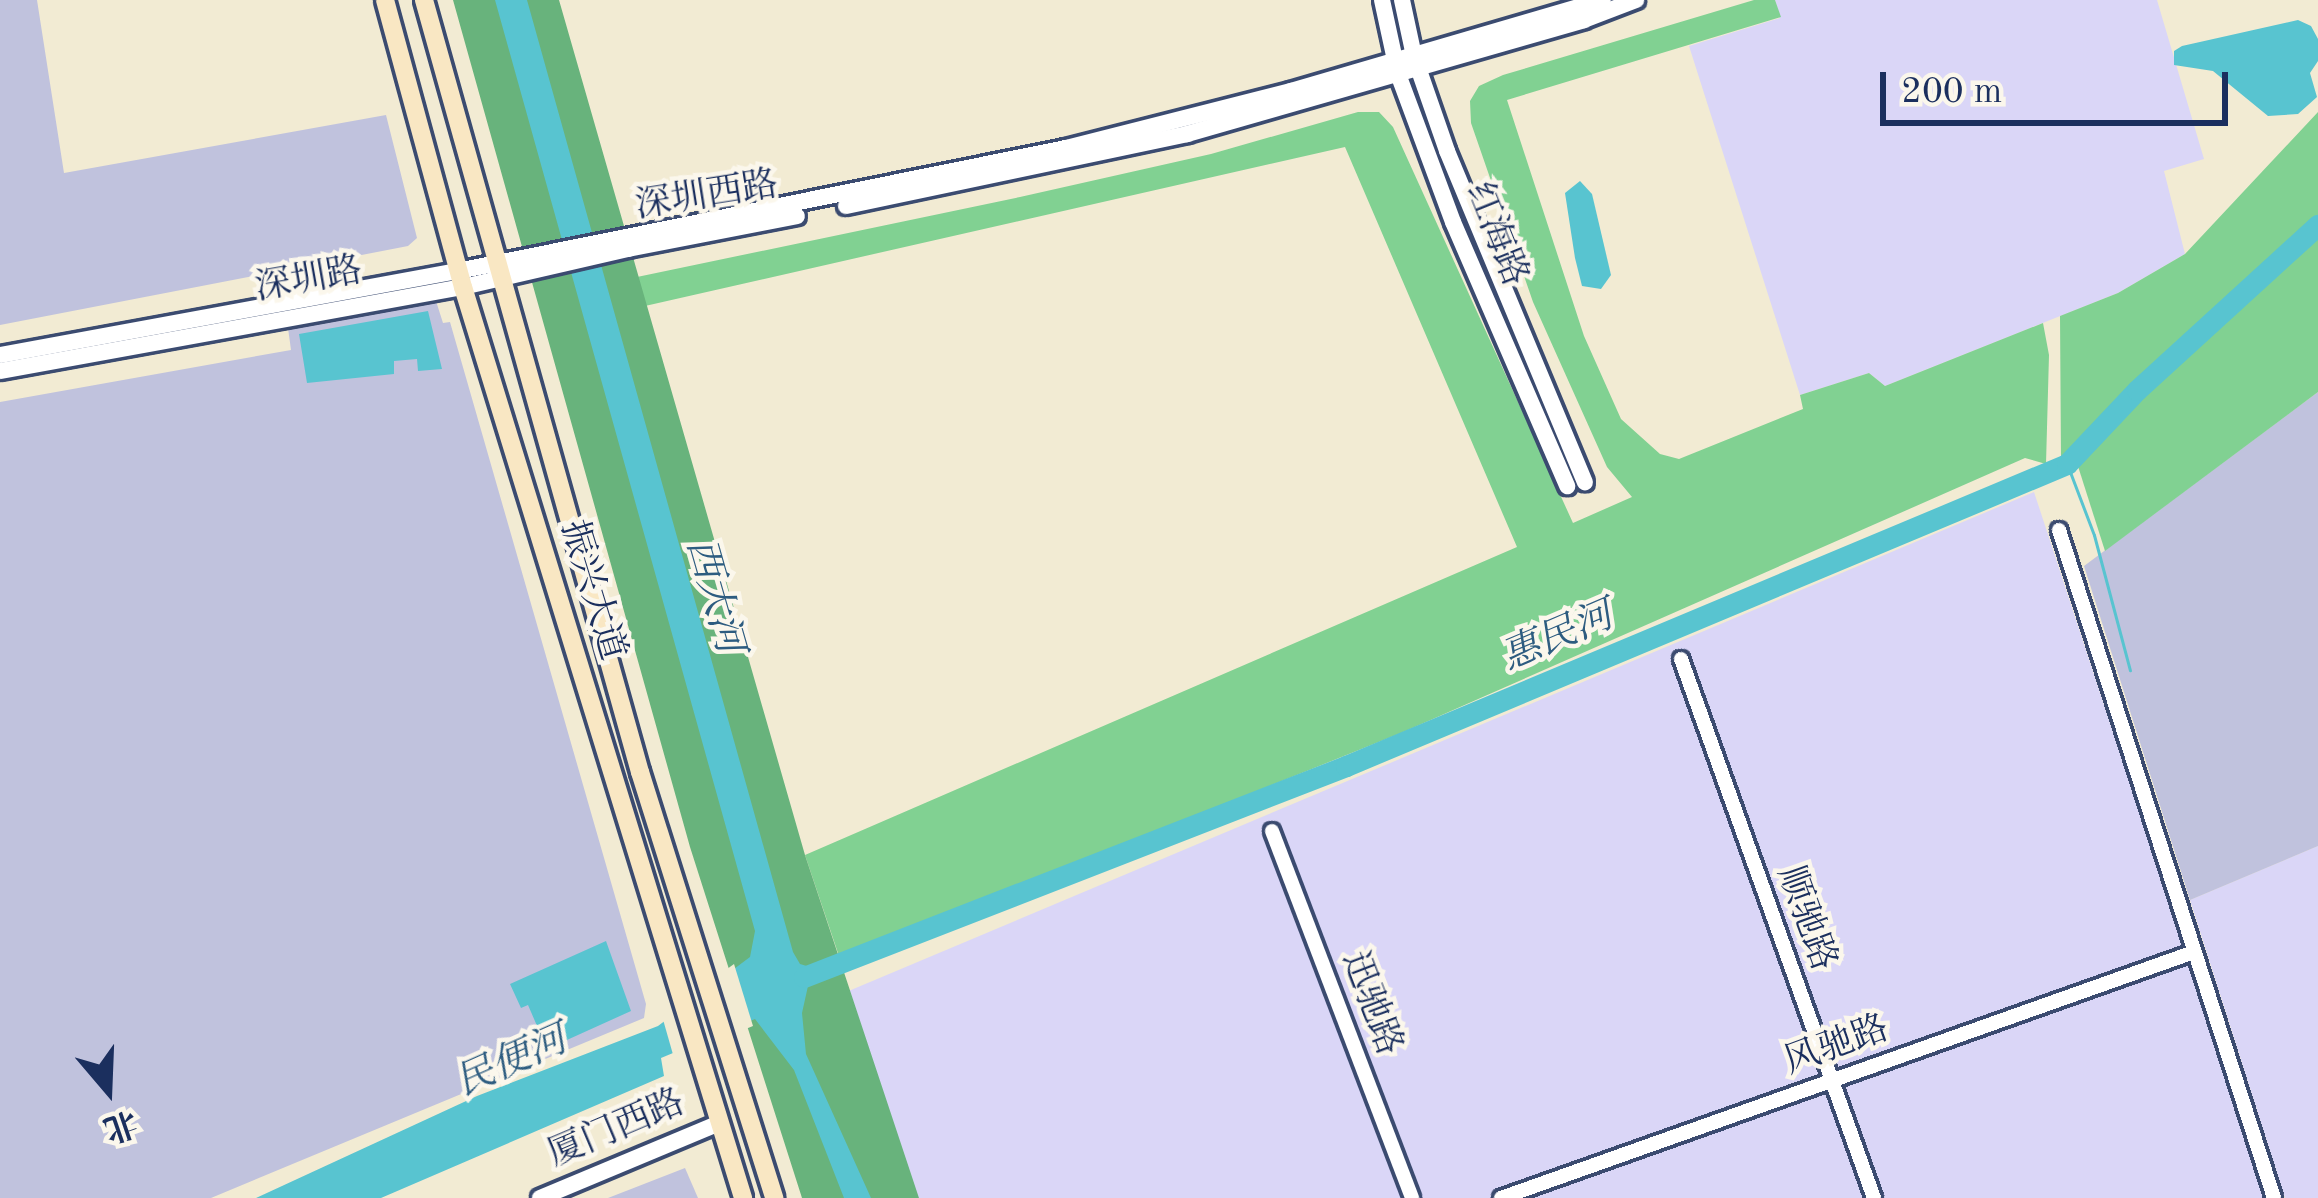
<!DOCTYPE html>
<html>
<head>
<meta charset="utf-8">
<style>
	body { margin:0 }
	#map { position:relative; width:2318px; height:1198px; overflow:hidden; background:#f2ebd3; font-family:"Old Standard TT","Noto Serif SC",serif }
	div>[style] { position:absolute }
	.built>* { inset:0; background:#dad6f7 }
	.industrial>* { inset:0; background:#c0c2dd }
	.green>* { inset:0; background:#81d192 }
	.forest>* { inset:0; background:#68b37c }
	.water>* { inset:0; background:#58c4d0 }
	.pier>* { inset:0; background:#f2ebd3 }
	.stream>* { height:3px; margin:-1.5px; padding:0 1.5px; transform-origin:1.5px; border-radius:1.5px; background:#58c4d0 }
	.river>* { height:21px; margin:-10.5px; padding:0 10.5px; transform-origin:10.5px; border-radius:10.5px; background:#58c4d0 }
	.roads { filter:drop-shadow(3px 0 #3b4b70) drop-shadow(-3px 0 #3b4b70) drop-shadow(0 3px #3b4b70) drop-shadow(0 -3px #3b4b70) }
	.minor>* { height:14px; margin:-7px; padding:0 7px; transform-origin:7px; border-radius:7px; background:#fff }
	.tertiary>* { height:16px; margin:-8px; padding:0 8px; transform-origin:8px; border-radius:8px; background:#fff }
	.secondary>* { height:18px; margin:-9px; padding:0 9px; transform-origin:9px; border-radius:9px; background:#f9e7c3 }
	span { translate:-50% -50%; white-space:nowrap; text-align:center; line-height:1.15; -webkit-text-stroke:9px #fbf7ec; paint-order:stroke }
	.street-label { font-size:36px; color:#1b2f5e }
	.water-label { font-size:39px; color:#2d5c80; font-style:italic }
	.north { position:absolute; left:48px; top:1030px; width:120px; height:120px; -webkit-text-stroke:9px #fbf7ec; paint-order:stroke; rotate:161deg; font-size:33px; font-weight:700; line-height:48px; text-align:center; color:#1b2f5e }
	.north::after { content:''; display:block; margin:auto; width:42px; height:54px; background:#1b2f5e; clip-path:polygon(50% 0,100% 100%,50% 72%,0 100%) }
	.scale { position:absolute; left:1880px; top:72px; width:348px; height:54px; box-sizing:border-box; border:6px solid #1b2f5e; border-top:0; padding-left:15px; font-size:36px; line-height:42px; white-space:nowrap; color:#1b2f5e; -webkit-text-stroke:9px #fbf7ec; paint-order:stroke }
</style>
</head>
<body>
<div id="map">
	<div class="built">
		<div style="clip-path:polygon(1775px 0,2157px 0,2204px 159px,2164px 171px,2185px 254px,2118px 293px,1885px 386px,1869px 373px,1800px 395px,1689px 46px,1780px 18px)"></div>
		<div style="clip-path:polygon(2034px 492px,2266px 1198px,910px 1198px,832px 998px)"></div>
		<div style="clip-path:polygon(2318px 846px,2318px 1198px,2285px 1198px,2190px 900px)"></div>
	</div>
	<div class="industrial">
		<div style="clip-path:polygon(0 0,37px 0,64px 173px,386px 115px,417px 238px,408px 246px,0 325px)"></div>
		<div style="clip-path:polygon(436px 301px,443px 323px,450px 322px,646px 1004px,644px 1018px,211px 1198px,0 1198px,0 402px,291px 350px,288px 328px)"></div>
		<div style="clip-path:polygon(2318px 392px,2318px 846px,2190px 900px,2084px 566px)"></div>
		<div style="clip-path:polygon(685px 1168px,698px 1198px,608px 1198px)"></div>
	</div>
	<div class="green">
		<div style="clip-path:polygon(1754px 0,1775px 0,1781px 17px,1507px 100px,1584px 336px,1621px 419px,1660px 454px,1679px 459px,1803px 409px,1800px 395px,1869px 373px,1885px 386px,2043px 323px,2049px 355px,2046px 464px,2025px 458px,1401px 733px,840px 959px,805px 855px,1517px 547px,1345px 147px,645px 306px,637px 277px,1020px 197px,1211px 154px,1358px 112px,1379px 112px,1393px 127px,1573px 523px,1632px 497px,1607px 467px,1533px 302px,1471px 123px,1470px 101px,1479px 86px,1503px 75px)"></div>
		<div style="clip-path:polygon(2318px 112px,2318px 216px,2061px 460px,2060px 316px,2118px 293px,2185px 254px)"></div>
		<div style="clip-path:polygon(2318px 232px,2318px 392px,2105px 551px,2076px 460px)"></div>
	</div>
	<div class="forest">
		<div style="clip-path:polygon(453px 0,559px 0,805px 855px,919px 1198px,802px 1198px,690px 847px)"></div>
	</div>
	<div class="water">
		<div style="clip-path:polygon(495px 0,527px 0,793px 952px,800px 964px,827px 972px,808px 986px,802px 1013px,806px 1054px,871px 1198px,844px 1198px,794px 1070px,755px 1019px,661px 1058px,664px 1076px,381px 1198px,256px 1198px,477px 1096px,658px 1026px,750px 957px,755px 931px)"></div>
		<div style="clip-path:polygon(2298px 20px,2311px 26px,2318px 39px,2318px 61px,2310px 73px,2317px 97px,2298px 114px,2268px 116px,2213px 71px,2174px 65px,2174px 51px,2182px 46px)"></div>
		<div style="clip-path:polygon(1580px 181px,1592px 194px,1611px 275px,1601px 289px,1582px 286px,1575px 258px,1565px 193px)"></div>
		<div style="clip-path:polygon(428px 311px,442px 369px,418px 371px,417px 359px,394px 361px,394px 374px,307px 383px,299px 334px)"></div>
		<div style="clip-path:polygon(606px 941px,631px 1011px,547px 1049px,528px 1005px,521px 1008px,510px 984px)"></div>
	</div>
	<div class="pier">
		<div style="clip-path:polygon(734px 964px,753px 1026px,674px 1058px,662px 1016px)"></div>
	</div>
	<div class="stream">
		<div style="left:2067px;top:464px;width:76px;rotate:69.2deg"></div>
		<div style="left:2094px;top:535px;width:140px;rotate:75.1deg"></div>
	</div>
	<div class="river">
		<div style="left:804px;top:977px;width:582px;rotate:-21.27deg"></div>
		<div style="left:1346px;top:766px;width:782px;rotate:-22.73deg"></div>
		<div style="left:2067px;top:464px;width:102px;rotate:-46.6deg"></div>
		<div style="left:2137px;top:390px;width:245px;rotate:-42.4deg"></div>
	</div>
	<div class="roads">
		<div class="minor">
			<div style="left:2059px;top:530px;width:702px;rotate:72.16deg"></div>
			<div style="left:1681px;top:659px;width:573px;rotate:70.3deg"></div>
			<div style="left:1272px;top:831px;width:393px;rotate:69.1deg"></div>
			<div style="left:1501px;top:1198px;width:735px;rotate:-19.54deg"></div>
		</div>
		<div class="tertiary">
			<div style="left:1382px;top:0;width:76px;rotate:77.8deg"></div>
			<div style="left:1398px;top:74px;width:158px;rotate:69.6deg"></div>
			<div style="left:1453px;top:222px;width:288px;rotate:66.6deg"></div>
			<div style="left:1402px;top:0;width:57px;rotate:77.9deg"></div>
			<div style="left:1414px;top:56px;width:101px;rotate:70.8deg"></div>
			<div style="left:1447px;top:151px;width:359px;rotate:67.4deg"></div>
			<div style="left:846px;top:206px;width:349px;rotate:-11.9deg"></div>
			<div style="left:1187px;top:134px;width:413px;rotate:-16deg"></div>
			<div style="left:1584px;top:20px;width:56px;rotate:-21deg"></div>
			<div style="left:626px;top:237px;width:12px;rotate:81deg"></div>
			<div style="left:628px;top:249px;width:172px;rotate:-11deg"></div>
			<div style="left:0;top:355px;width:466px;rotate:-10.4deg"></div>
			<div style="left:458px;top:271px;width:620px;rotate:-11.44deg"></div>
			<div style="left:1066px;top:148px;width:232px;rotate:-14.2deg"></div>
			<div style="left:1291px;top:91px;width:325px;rotate:-16.3deg"></div>
			<div style="left:0;top:371px;width:471px;rotate:-10.3deg"></div>
			<div style="left:463px;top:287px;width:169px;rotate:-13deg"></div>
			<div style="left:540px;top:1198px;width:194px;rotate:-22.7deg"></div>
		</div>
		<div class="secondary">
			<div style="left:385px;top:0;width:297px;rotate:74.8deg"></div>
			<div style="left:463px;top:287px;width:953px;rotate:72.91deg"></div>
			<div style="left:424px;top:0;width:802px;rotate:74.37deg"></div>
			<div style="left:640px;top:772px;width:447px;rotate:72.5deg"></div>
		</div>
	</div>
	<div class="street-label">
		<span style="left:707px;top:197px;rotate:-9deg">深圳西路</span>
		<span style="left:1495px;top:235px;rotate:68deg">红海路</span>
		<span style="left:309px;top:281px;rotate:-10deg">深圳路</span>
		<span style="left:591px;top:591px;rotate:73deg">振兴大道</span>
		<span style="left:1805px;top:919px;rotate:70deg">顺驰路</span>
		<span style="left:1370px;top:1004px;rotate:69deg">迅驰路</span>
		<span style="left:1837px;top:1047px;rotate:-20deg">风驰路</span>
		<span style="left:617px;top:1130px;rotate:-23deg">厦门西路</span>
	</div>
	<div class="water-label">
		<span style="left:713px;top:596px;rotate:74deg">西大河</span>
		<span style="left:1558px;top:638px;rotate:-23deg">惠民河</span>
		<span style="left:512px;top:1063px;rotate:-24deg">民便河</span>
	</div>
	<div class="north">北</div>
	<div class="scale">200 m</div>
</div>
</body>
</html>
